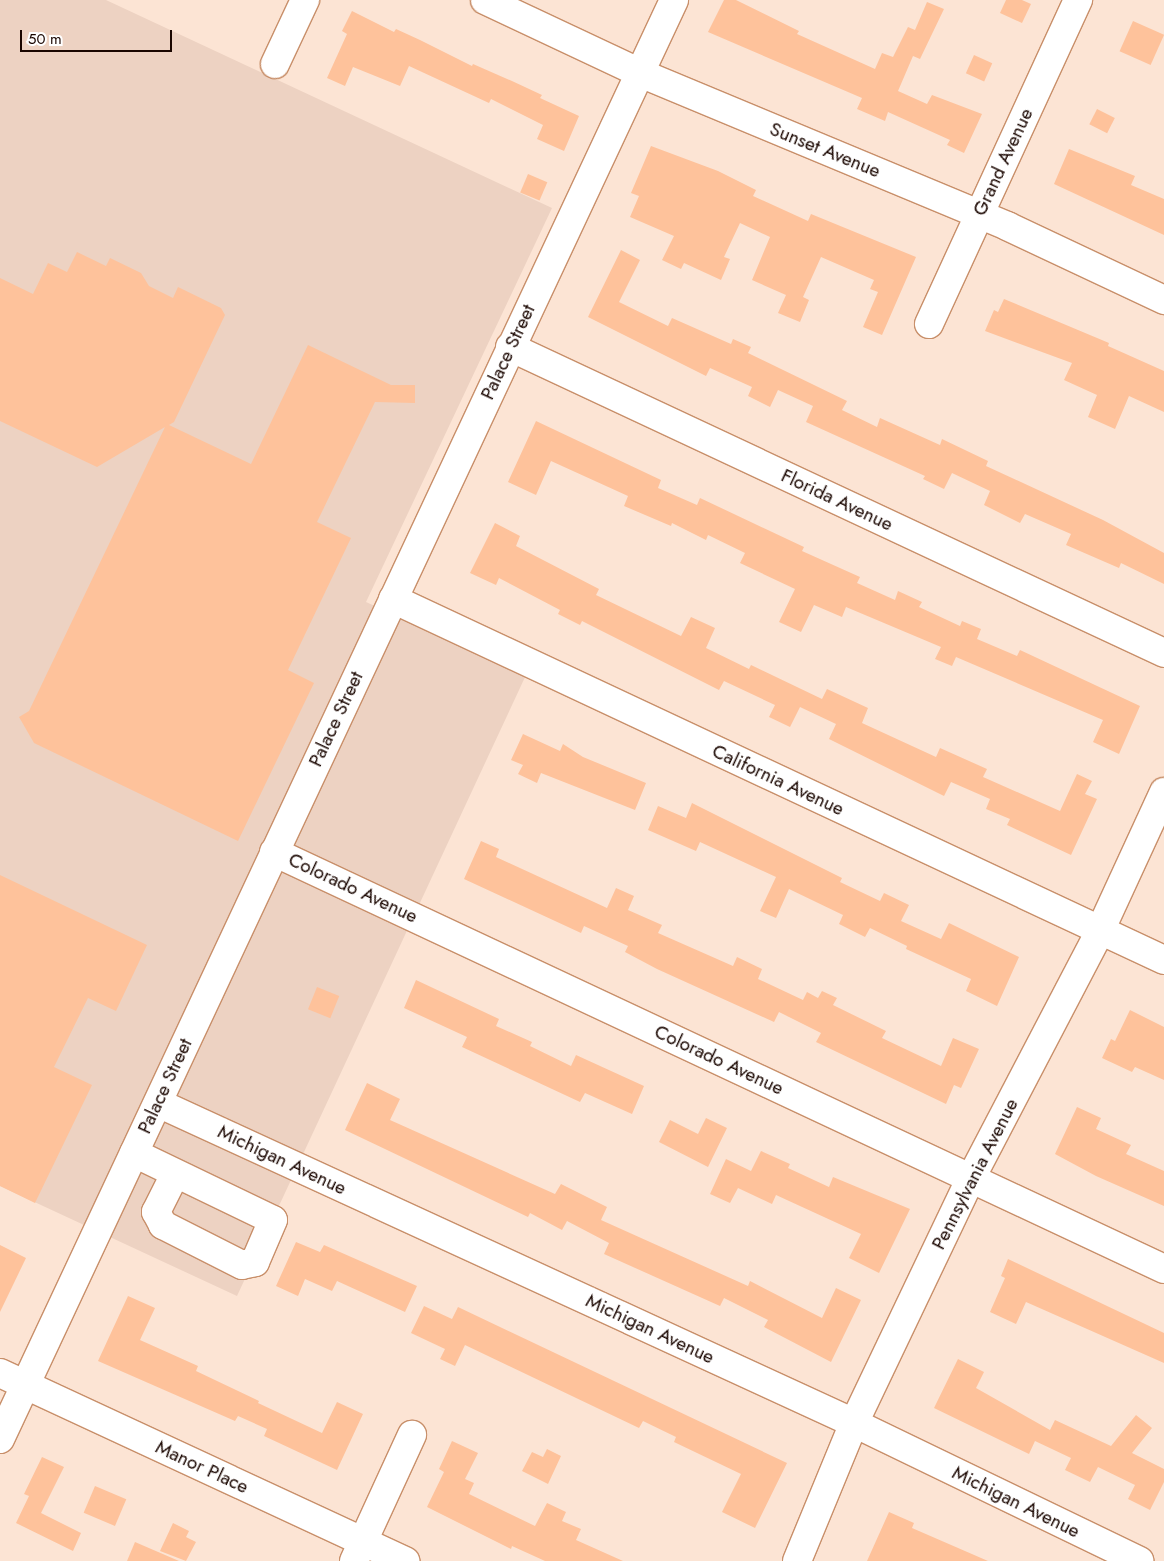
<!DOCTYPE html>
<html>
<head>
<meta charset="utf-8">
<style>
	body { margin:0 }
	#map { position:relative; width:1164px; height:1561px; overflow:hidden; background:#fce4d4; font-family:Jost,sans-serif }
	div>[style] { position:absolute }
	.built>* { inset:0; background:#edd2c2 }
	.building>* { inset:0; background:#fec29b; transform-origin:0 0 }
	.roads { filter:drop-shadow(1px 0 #c88f6a) drop-shadow(-1px 0 #c88f6a) drop-shadow(0 1px #c88f6a) drop-shadow(0 -1px #c88f6a) }
	.minor>* { height:28px; margin:-14px; padding:0 14px; transform-origin:14px; border-radius:14px; background:#fff }
	span { translate:-50% -50%; white-space:nowrap; text-align:center; line-height:1.15; -webkit-text-stroke:4px #fff; paint-order:stroke }
	.street-label { font-size:19px; color:#1a0600 }
	.scale { position:absolute; left:20px; top:30px; width:152px; height:22px; box-sizing:border-box; border:2px solid #1a0600; border-top:0; padding-left:6px; font-size:15px; line-height:18px; white-space:nowrap; color:#1a0600; -webkit-text-stroke:4px #fff; paint-order:stroke }
</style>
</head>
<body>
<div id="map">
	<div class="built">
		<div style="clip-path:polygon(0 0,106px 0,552px 208px,366px 602px,526px 675px,237px 1296px,0 1186px)"></div>
	</div>
	<div class="building">
		<div style="clip-path:polygon(724px 0,736px 0,799px 31px,797px 34px,875px 69px,882px 53px,893px 57px,908px 27px,915px 30px,927px 2px,944px 9px,920px 59px,913px 56px,898px 91px,927px 104px,932px 95px,982px 114px,964px 153px,947px 145px,950px 140px,888px 112px,885px 121px,857px 109px,862px 98px,708px 32px)"></div>
		<div style="clip-path:polygon(1006px 0,1022px 0,1031px 4px,1022px 23px,1000px 13px)"></div>
		<div style="clip-path:polygon(352px 11px,394px 32px,396px 29px,420px 40px,472px 66px,473px 64px,512px 81px,542px 95px,540px 98px,579px 116px,564px 151px,537px 139px,543px 125px,491px 99px,489px 103px,409px 66px,400px 86px,353px 67px,345px 86px,327px 78px,347px 34px,342px 31px)"></div>
		<div style="left:1133px;top:21px;width:34px;height:33px;rotate:24deg"></div>
		<div style="left:974px;top:55px;width:20px;height:20px;rotate:24deg"></div>
		<div style="left:1097px;top:109px;width:20px;height:17px;rotate:27deg"></div>
		<div style="clip-path:polygon(651px 146px,718px 171px,756px 190px,753px 196px,808px 221px,811px 214px,916px 257px,882px 335px,863px 327px,878px 292px,870px 289px,874px 280px,821px 257px,803px 297px,809px 300px,800px 322px,778px 313px,786px 295px,752px 280px,770px 237px,740px 223px,724px 257px,730px 259px,721px 280px,684px 263px,681px 269px,662px 260px,674px 236px,630px 217px,639px 196px,631px 193px)"></div>
		<div style="clip-path:polygon(1069px 149px,1135px 176px,1131px 185px,1164px 199px,1164px 235px,1054px 184px)"></div>
		<div style="left:528px;top:174px;width:21px;height:20px;rotate:23deg"></div>
		<div style="clip-path:polygon(621px 250px,640px 260px,619px 302px,668px 326px,672px 318px,731px 344px,733px 339px,751px 347px,748px 353px,847px 401px,842px 410px,877px 427px,880px 418px,940px 445px,942px 439px,988px 461px,986px 466px,1103px 520px,1164px 553px,1164px 584px,1121px 563px,1119px 568px,1066px 545px,1071px 534px,1025px 514px,1020px 523px,984px 505px,990px 491px,952px 473px,944px 489px,923px 479px,925px 476px,806px 422px,813px 406px,778px 390px,770px 407px,748px 396px,752px 387px,710px 368px,706px 376px,588px 317px)"></div>
		<div style="clip-path:polygon(77px 252px,106px 266px,110px 258px,141px 273px,149px 286px,173px 298px,178px 287px,221px 308px,225px 315px,174px 422px,169px 425px,251px 464px,308px 345px,391px 385px,415px 385px,415px 403px,375px 402px,317px 522px,351px 538px,288px 670px,314px 683px,238px 841px,34px 743px,19px 717px,29px 711px,165px 427px,97px 467px,0 421px,0 278px,33px 294px,48px 263px,67px 272px)"></div>
		<div style="clip-path:polygon(1004px 299px,1109px 343px,1108px 346px,1164px 371px,1164px 412px,1129px 396px,1115px 429px,1088px 417px,1097px 395px,1064px 380px,1072px 363px,985px 331px,994px 310px,998px 312px)"></div>
		<div style="clip-path:polygon(536px 421px,661px 480px,658px 488px,697px 505px,700px 498px,804px 547px,802px 551px,860px 577px,857px 583px,895px 600px,898px 591px,922px 602px,919px 607px,960px 626px,962px 621px,981px 629px,977px 639px,1017px 656px,1020px 650px,1140px 706px,1119px 754px,1093px 742px,1103px 720px,956px 657px,952px 666px,935px 659px,941px 647px,846px 607px,842px 617px,814px 605px,801px 632px,779px 622px,795px 589px,740px 563px,745px 553px,708px 535px,706px 540px,672px 523px,671px 526px,624px 506px,628px 496px,551px 461px,536px 495px,508px 482px)"></div>
		<div style="clip-path:polygon(495px 523px,520px 536px,516px 546px,599px 589px,596px 595px,681px 636px,691px 617px,715px 628px,706px 648px,749px 669px,751px 665px,822px 699px,827px 689px,868px 708px,862px 723px,936px 757px,940px 748px,987px 769px,983px 777px,1060px 811px,1077px 774px,1092px 781px,1085px 794px,1097px 799px,1071px 855px,1007px 825px,1010px 819px,986px 809px,990px 799px,951px 782px,944px 796px,829px 739px,836px 724px,800px 707px,790px 727px,769px 717px,775px 705px,724px 681px,719px 690px,582px 621px,580px 625px,558px 614px,560px 610px,499px 578px,496px 585px,470px 573px)"></div>
		<div style="clip-path:polygon(523px 734px,560px 751px,563px 744px,583px 757px,646px 783px,635px 810px,541px 773px,537px 783px,518px 774px,523px 765px,511px 760px)"></div>
		<div style="clip-path:polygon(692px 803px,842px 878px,840px 882px,880px 901px,884px 893px,909px 905px,901px 921px,941px 939px,949px 923px,1019px 957px,997px 1006px,966px 991px,971px 979px,906px 949px,907px 946px,870px 928px,865px 937px,839px 924px,843px 915px,789px 889px,776px 918px,760px 911px,776px 877px,700px 842px,696px 851px,648px 830px,658px 806px,686px 818px)"></div>
		<div style="clip-path:polygon(481px 841px,499px 849px,496px 857px,607px 908px,616px 888px,634px 896px,628px 910px,662px 925px,658px 933px,733px 966px,737px 957px,762px 969px,758px 979px,803px 1000px,807px 992px,818px 998px,822px 991px,837px 998px,833px 1005px,886px 1031px,882px 1038px,941px 1066px,953px 1038px,979px 1049px,961px 1088px,954px 1085px,946px 1104px,816px 1042px,821px 1033px,779px 1012px,774px 1022px,657px 969px,625px 952px,628px 946px,584px 926px,581px 933px,464px 879px)"></div>
		<div style="clip-path:polygon(0 875px,147px 945px,116px 1011px,88px 998px,54px 1067px,92px 1085px,35px 1203px,0 1186px)"></div>
		<div style="clip-path:polygon(416px 980px,499px 1019px,496px 1026px,532px 1042px,530px 1046px,571px 1066px,576px 1055px,644px 1086px,632px 1114px,585px 1093px,580px 1102px,462px 1047px,467px 1037px,404px 1008px)"></div>
		<div style="left:317px;top:987px;width:24px;height:24px;rotate:22deg"></div>
		<div style="clip-path:polygon(1130px 1010px,1164px 1027px,1164px 1080px,1135px 1067px,1132px 1072px,1102px 1058px,1111px 1039px,1115px 1041px)"></div>
		<div style="clip-path:polygon(367px 1083px,400px 1099px,390px 1120px,555px 1194px,561px 1184px,607px 1207px,601px 1220px,748px 1286px,750px 1281px,822px 1318px,836px 1288px,861px 1300px,831px 1362px,764px 1327px,768px 1320px,724px 1298px,720px 1306px,604px 1254px,609px 1243px,567px 1221px,562px 1230px,530px 1213px,528px 1217px,345px 1130px)"></div>
		<div style="clip-path:polygon(1077px 1107px,1101px 1118px,1096px 1129px,1131px 1145px,1126px 1154px,1164px 1171px,1164px 1206px,1096px 1176px,1055px 1154px)"></div>
		<div style="clip-path:polygon(706px 1118px,727px 1128px,708px 1167px,659px 1142px,670px 1120px,698px 1134px)"></div>
		<div style="clip-path:polygon(761px 1151px,790px 1164px,788px 1168px,829px 1187px,833px 1177px,910px 1209px,879px 1273px,849px 1258px,861px 1234px,776px 1195px,772px 1204px,738px 1188px,730px 1203px,710px 1194px,726px 1159px,751px 1171px)"></div>
		<div style="clip-path:polygon(296px 1242px,320px 1252px,324px 1245px,417px 1286px,405px 1312px,337px 1281px,332px 1291px,305px 1279px,298px 1296px,276px 1286px)"></div>
		<div style="clip-path:polygon(0 1245px,26px 1258px,0 1312px)"></div>
		<div style="clip-path:polygon(1008px 1259px,1164px 1333px,1164px 1363px,1026px 1302px,1016px 1324px,990px 1312px,1005px 1278px,1001px 1276px)"></div>
		<div style="clip-path:polygon(128px 1296px,155px 1308px,140px 1340px,198px 1366px,196px 1371px,259px 1401px,258px 1403px,322px 1433px,337px 1402px,363px 1414px,337px 1470px,264px 1436px,267px 1429px,238px 1416px,235px 1421px,98px 1361px)"></div>
		<div style="clip-path:polygon(424px 1306px,452px 1319px,458px 1307px,787px 1463px,755px 1528px,722px 1512px,741px 1474px,674px 1442px,676px 1437px,643px 1421px,639px 1428px,465px 1345px,455px 1366px,440px 1359px,445px 1349px,411px 1333px)"></div>
		<div style="clip-path:polygon(958px 1359px,984px 1372px,976px 1388px,1050px 1430px,1055px 1420px,1111px 1446px,1136px 1415px,1152px 1428px,1132px 1453px,1164px 1469px,1164px 1482px,1150px 1510px,1128px 1499px,1135px 1485px,1098px 1467px,1090px 1482px,1065px 1470px,1071px 1458px,1035px 1441px,1029px 1454px,934px 1408px)"></div>
		<div style="clip-path:polygon(452px 1441px,478px 1453px,465px 1479px,474px 1483px,469px 1494px,535px 1526px,547px 1503px,566px 1512px,562px 1521px,581px 1529px,576px 1540px,623px 1561px,545px 1561px,512px 1546px,511px 1549px,427px 1507px,444px 1472px,439px 1469px)"></div>
		<div style="clip-path:polygon(547px 1449px,561px 1456px,548px 1484px,522px 1471px,532px 1452px,543px 1457px)"></div>
		<div style="clip-path:polygon(42px 1457px,64px 1467px,41px 1513px,81px 1533px,73px 1551px,16px 1523px,29px 1496px,24px 1494px)"></div>
		<div style="left:95px;top:1486px;width:34px;height:29px;rotate:23deg"></div>
		<div style="clip-path:polygon(889px 1512px,914px 1523px,912px 1528px,988px 1561px,867px 1561px)"></div>
		<div style="clip-path:polygon(173px 1523px,189px 1531px,186px 1537px,196px 1542px,186px 1561px,160px 1551px)"></div>
		<div style="clip-path:polygon(135px 1542px,179px 1561px,127px 1561px)"></div>
	</div>
	<div class="roads">
		<div class="minor">
			<div style="left:485px;top:0;width:171px;rotate:25.2deg"></div>
			<div style="left:640px;top:73px;width:398px;rotate:22.6deg"></div>
			<div style="left:1007px;top:226px;width:174px;rotate:25.2deg"></div>
			<div style="left:275px;top:64px;width:71px;rotate:-64.9deg"></div>
			<div style="left:929px;top:324px;width:357px;rotate:-65.3deg"></div>
			<div style="left:510px;top:347px;width:722px;rotate:25.07deg"></div>
			<div style="left:393px;top:599px;width:851px;rotate:25.09deg"></div>
			<div style="left:274px;top:852px;width:983px;rotate:25.1deg"></div>
			<div style="left:158px;top:1103px;width:766px;rotate:24.69deg"></div>
			<div style="left:854px;top:1423px;width:317px;rotate:25.8deg"></div>
			<div style="left:134px;top:1153px;width:154px;rotate:25.7deg"></div>
			<div style="left:273px;top:1220px;width:46px;rotate:113.2deg"></div>
			<div style="left:255px;top:1262px;width:13px;rotate:167deg"></div>
			<div style="left:242px;top:1265px;width:89px;rotate:-153.1deg"></div>
			<div style="left:163px;top:1225px;width:15px;rotate:-118deg"></div>
			<div style="left:156px;top:1212px;width:42px;rotate:-63.4deg"></div>
			<div style="left:0;top:1373px;width:447px;rotate:24.9deg"></div>
			<div style="left:0;top:1439px;width:1589px;rotate:-64.9deg"></div>
			<div style="left:354px;top:1561px;width:139px;rotate:-65.3deg"></div>
			<div style="left:797px;top:1561px;width:149px;rotate:-67.6deg"></div>
			<div style="left:854px;top:1423px;width:272px;rotate:-64.5deg"></div>
			<div style="left:971px;top:1178px;width:279px;rotate:-62.4deg"></div>
			<div style="left:1100px;top:931px;width:153px;rotate:-65.3deg"></div>
		</div>
	</div>
	<div class="street-label">
		<span style="left:825px;top:150px;rotate:22deg">Sunset Avenue</span>
		<span style="left:1003px;top:162px;rotate:-65deg">Grand Avenue</span>
		<span style="left:508px;top:352px;rotate:-65deg">Palace Street</span>
		<span style="left:837px;top:500px;rotate:25deg">Florida Avenue</span>
		<span style="left:336px;top:719px;rotate:-65deg">Palace Street</span>
		<span style="left:778px;top:780px;rotate:25deg">California Avenue</span>
		<span style="left:353px;top:888px;rotate:25deg">Colorado Avenue</span>
		<span style="left:719px;top:1060px;rotate:25deg">Colorado Avenue</span>
		<span style="left:165px;top:1086px;rotate:-65deg">Palace Street</span>
		<span style="left:282px;top:1160px;rotate:25deg">Michigan Avenue</span>
		<span style="left:975px;top:1174px;rotate:-63deg">Pennsylvania Avenue</span>
		<span style="left:650px;top:1329px;rotate:25deg">Michigan Avenue</span>
		<span style="left:202px;top:1467px;rotate:25deg">Manor Place</span>
		<span style="left:1016px;top:1502px;rotate:26deg">Michigan Avenue</span>
	</div>
	<div class="scale">50 m</div>
</div>
</body>
</html>
